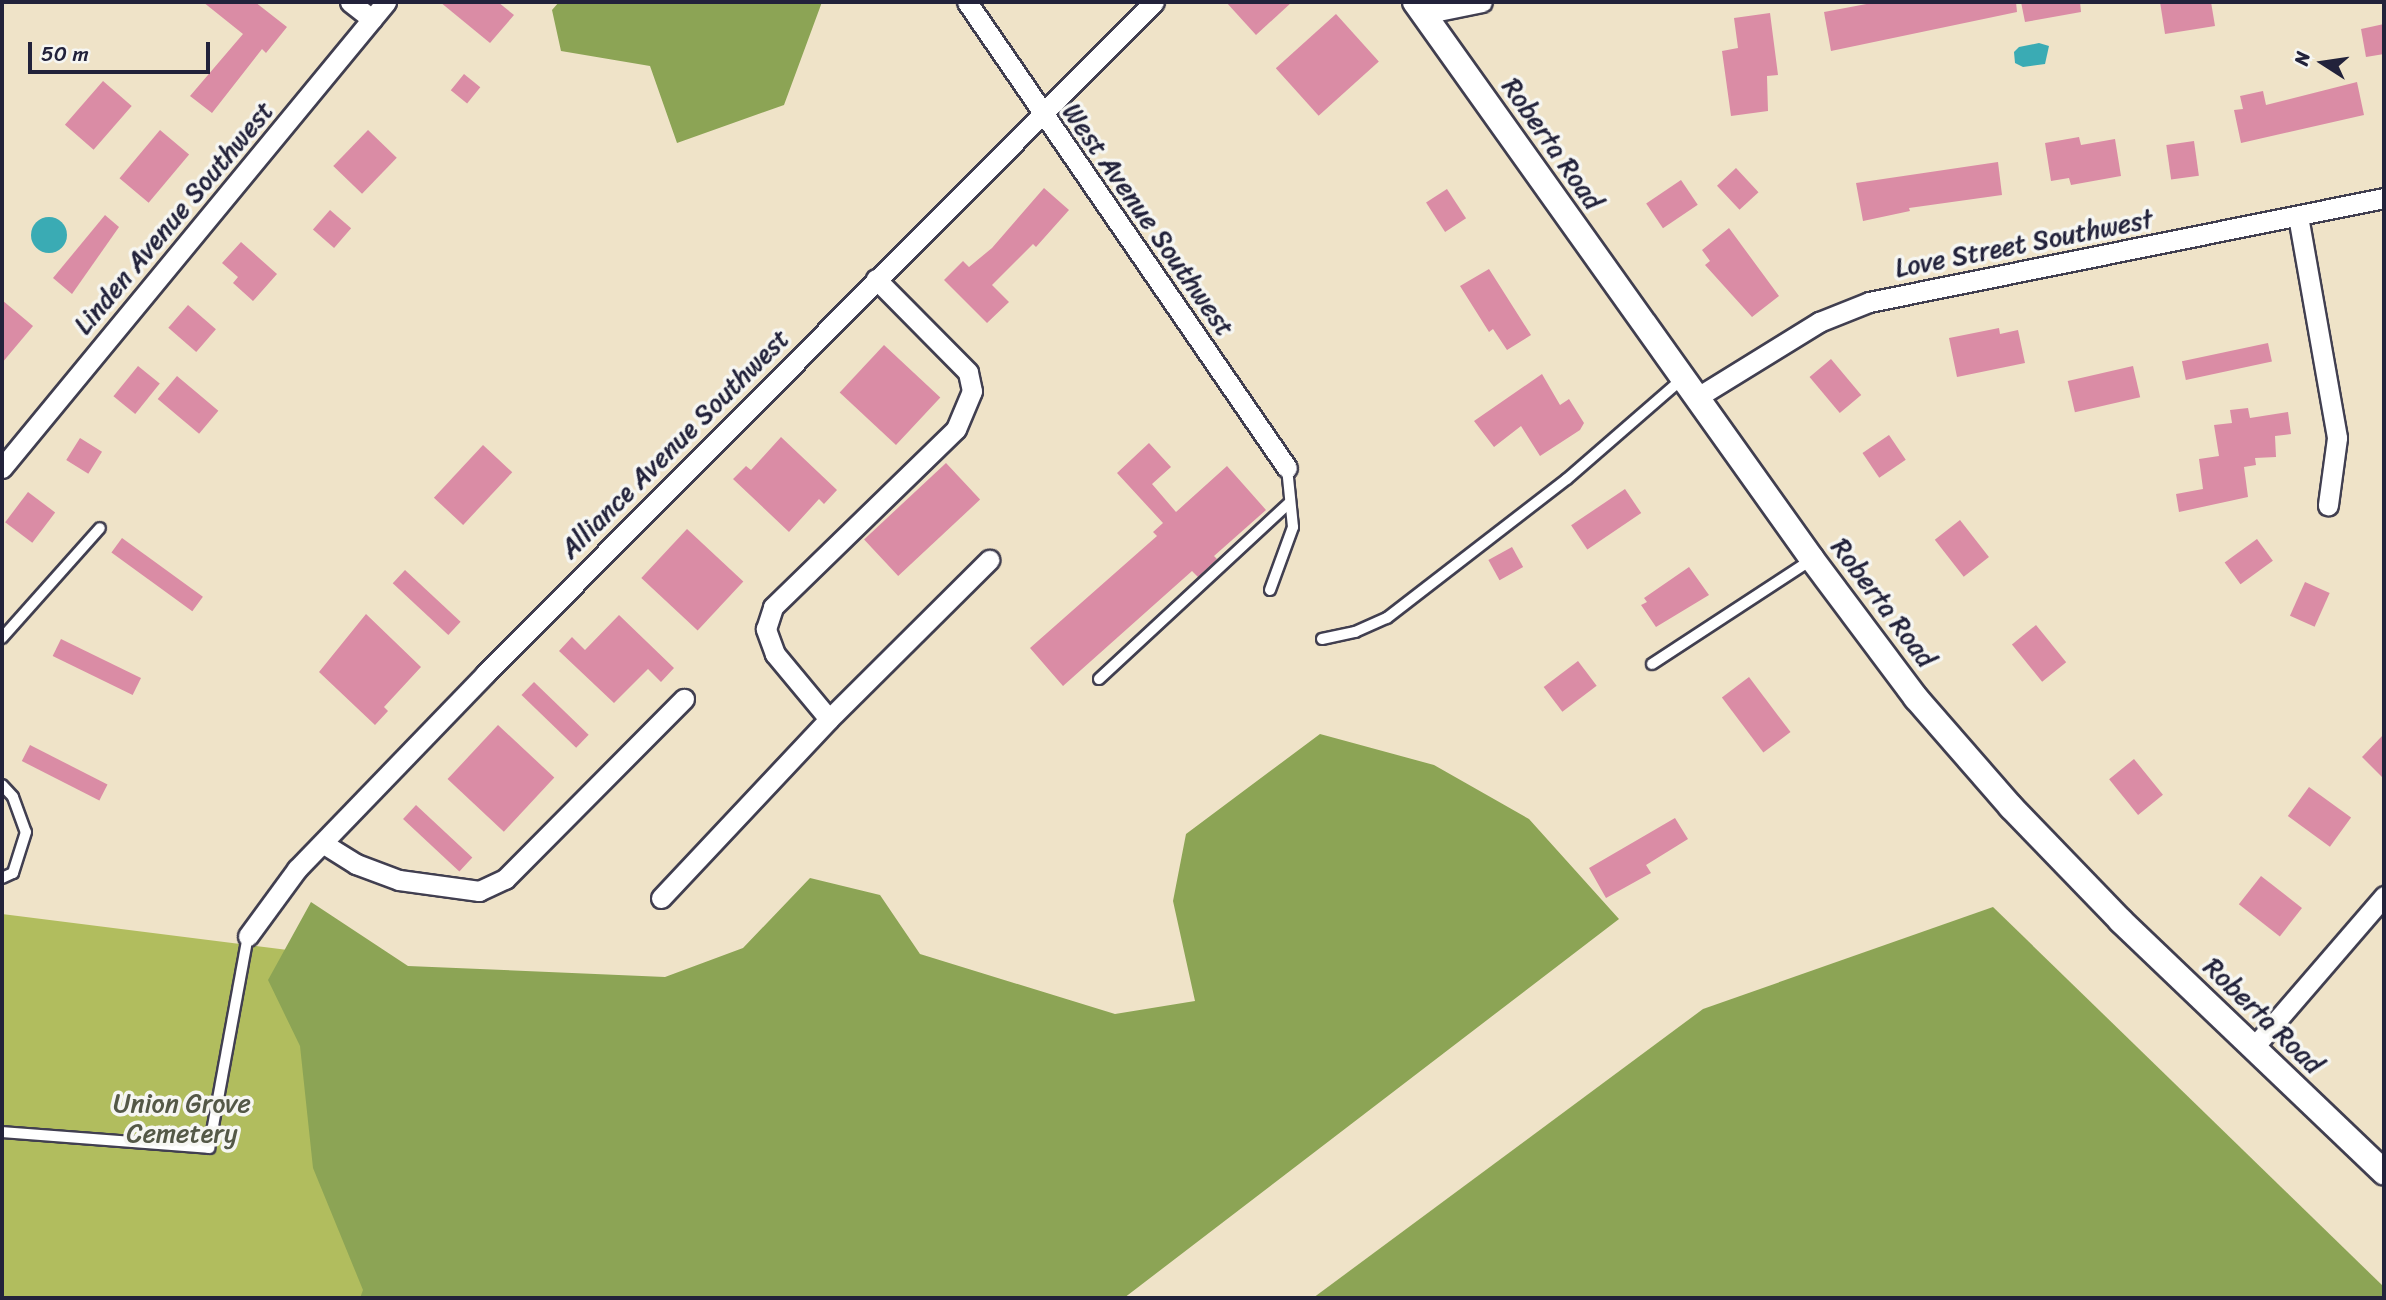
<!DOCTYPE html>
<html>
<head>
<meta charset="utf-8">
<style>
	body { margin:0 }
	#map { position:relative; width:2386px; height:1300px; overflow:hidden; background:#efe3c8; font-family:Sriracha,sans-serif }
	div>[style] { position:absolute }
	.green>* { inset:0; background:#b1bd5e }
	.forest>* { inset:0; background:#8ca455 }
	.water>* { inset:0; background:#3aabb4 }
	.round { border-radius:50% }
	.building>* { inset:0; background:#da8ca5; transform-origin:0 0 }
	.roads { filter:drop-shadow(2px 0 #413f50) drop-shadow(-2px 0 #413f50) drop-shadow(0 2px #413f50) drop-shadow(0 -2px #413f50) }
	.service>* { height:10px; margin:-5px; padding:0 5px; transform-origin:5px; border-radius:5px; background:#fff }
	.minor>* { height:19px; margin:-9.5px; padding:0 9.5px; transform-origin:9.5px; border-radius:9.5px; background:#fff }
	.tertiary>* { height:24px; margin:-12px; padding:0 12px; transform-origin:12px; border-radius:12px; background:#fff }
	span { translate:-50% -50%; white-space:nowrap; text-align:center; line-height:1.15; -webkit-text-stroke:7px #f6f6f2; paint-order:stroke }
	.street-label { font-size:26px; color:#22223b }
	.park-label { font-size:26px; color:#545847 }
	.frame { position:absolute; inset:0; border:4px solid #22223b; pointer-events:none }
	.north { position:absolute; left:2288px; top:28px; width:70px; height:70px; -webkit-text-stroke:5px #f6f6f2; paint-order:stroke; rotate:282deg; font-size:19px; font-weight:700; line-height:28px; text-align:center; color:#22223b }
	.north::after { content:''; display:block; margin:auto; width:24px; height:32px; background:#22223b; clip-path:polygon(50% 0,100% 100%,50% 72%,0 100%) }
	.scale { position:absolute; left:28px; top:42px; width:182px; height:32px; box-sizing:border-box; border:4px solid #22223b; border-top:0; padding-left:9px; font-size:21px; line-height:24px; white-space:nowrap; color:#22223b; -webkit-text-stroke:5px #f6f6f2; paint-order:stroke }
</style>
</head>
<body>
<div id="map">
	<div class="green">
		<div style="clip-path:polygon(2px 914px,383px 962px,491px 1298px,2px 1298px)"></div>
	</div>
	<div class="forest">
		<div style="clip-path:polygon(559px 2px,822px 2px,784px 105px,677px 143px,650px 66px,561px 51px,552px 10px)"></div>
		<div style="clip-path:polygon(1320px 734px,1434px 765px,1529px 819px,1619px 919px,1124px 1298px,360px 1298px,363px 1290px,313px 1168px,300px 1046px,268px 980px,311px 902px,408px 966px,665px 977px,743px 948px,810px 878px,880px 895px,920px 954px,1115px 1014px,1195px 1001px,1173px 901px,1186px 834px)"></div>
		<div style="clip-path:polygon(1993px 907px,2384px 1287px,2384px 1298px,1313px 1298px,1703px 1009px)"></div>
	</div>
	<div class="water">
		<div style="clip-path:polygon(2039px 43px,2049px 46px,2045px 64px,2023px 67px,2015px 63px,2014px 52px,2019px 47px)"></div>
		<div class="round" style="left:31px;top:217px;width:36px;height:36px"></div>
	</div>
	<div class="building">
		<div style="clip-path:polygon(203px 2px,255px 2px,287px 27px,266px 53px,262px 49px,212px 113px,190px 96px,243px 34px)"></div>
		<div style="clip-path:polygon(440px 2px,498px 2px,514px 15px,490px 43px)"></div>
		<div style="clip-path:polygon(1226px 2px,1292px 2px,1256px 35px)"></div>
		<div style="clip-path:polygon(1877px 2px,2016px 2px,2017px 12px,1831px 51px,1824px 12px)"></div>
		<div style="clip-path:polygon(2021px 2px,2080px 2px,2081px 12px,2025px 22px)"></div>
		<div style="clip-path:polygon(2160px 2px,2211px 2px,2215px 26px,2165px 34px)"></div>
		<div style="clip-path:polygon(1770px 13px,1778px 75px,1767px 76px,1768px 111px,1731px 116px,1722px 51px,1738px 48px,1734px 18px)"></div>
		<div style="left:1336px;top:14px;width:64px;height:81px;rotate:48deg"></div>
		<div style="clip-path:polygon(2384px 24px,2384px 54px,2366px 57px,2361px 29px)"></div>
		<div style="left:464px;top:74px;width:21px;height:21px;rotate:39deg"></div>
		<div style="left:103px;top:81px;width:38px;height:58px;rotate:41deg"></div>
		<div style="clip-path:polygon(2357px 82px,2364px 115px,2241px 143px,2234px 110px,2243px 109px,2240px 96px,2263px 91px,2266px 105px)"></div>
		<div style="left:160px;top:130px;width:38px;height:63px;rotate:40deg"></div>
		<div style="left:368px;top:130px;width:40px;height:50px;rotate:44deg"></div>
		<div style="clip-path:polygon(2079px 137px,2081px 145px,2115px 139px,2121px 176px,2071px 185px,2069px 178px,2051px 181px,2045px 143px)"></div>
		<div style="left:2194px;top:141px;width:35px;height:28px;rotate:82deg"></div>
		<div style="clip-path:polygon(1998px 162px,2002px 195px,1909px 208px,1910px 211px,1863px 221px,1856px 183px)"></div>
		<div style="left:1736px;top:168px;width:33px;height:26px;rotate:47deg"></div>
		<div style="left:1681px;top:180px;width:30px;height:42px;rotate:56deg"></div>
		<div style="clip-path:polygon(1044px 188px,1069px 210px,1036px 247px,1033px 244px,992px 285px,1009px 302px,987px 323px,944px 280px,963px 261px,969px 267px,992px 248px)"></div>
		<div style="left:1447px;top:189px;width:35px;height:25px;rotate:57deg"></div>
		<div style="left:330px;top:210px;width:28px;height:26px;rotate:41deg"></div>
		<div style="clip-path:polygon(105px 215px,119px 227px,72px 294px,53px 278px)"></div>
		<div style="clip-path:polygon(1729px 228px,1779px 296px,1752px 317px,1705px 265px,1710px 261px,1702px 250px)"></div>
		<div style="clip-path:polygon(241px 242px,277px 274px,253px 301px,233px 283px,238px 277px,222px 263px)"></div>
		<div style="clip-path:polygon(1489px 269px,1531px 335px,1507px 350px,1493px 329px,1489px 332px,1460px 286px)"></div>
		<div style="clip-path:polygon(2px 300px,33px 326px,2px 363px)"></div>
		<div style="left:188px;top:305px;width:37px;height:30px;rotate:41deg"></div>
		<div style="clip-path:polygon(1999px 328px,2000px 334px,2018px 330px,2025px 363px,1957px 377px,1949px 338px)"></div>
		<div style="left:2268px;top:343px;width:19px;height:88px;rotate:78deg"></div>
		<div style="left:884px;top:345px;width:77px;height:65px;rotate:43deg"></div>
		<div style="left:1831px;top:359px;width:47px;height:28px;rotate:50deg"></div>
		<div style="left:138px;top:366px;width:28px;height:39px;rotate:39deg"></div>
		<div style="left:2133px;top:366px;width:32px;height:67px;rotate:77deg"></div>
		<div style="clip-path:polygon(1542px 374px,1560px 405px,1569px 399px,1584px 423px,1580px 430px,1540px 456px,1521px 426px,1494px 447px,1474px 421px)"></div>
		<div style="left:177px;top:376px;width:54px;height:30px;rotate:40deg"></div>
		<div style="clip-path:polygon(2248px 408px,2250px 418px,2288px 412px,2291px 434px,2275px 436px,2276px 457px,2255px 458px,2256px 465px,2244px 467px,2248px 497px,2179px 512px,2176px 494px,2203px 489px,2199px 459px,2219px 456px,2214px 425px,2232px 423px,2230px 410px)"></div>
		<div style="left:1889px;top:435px;width:30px;height:32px;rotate:56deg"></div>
		<div style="clip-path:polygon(781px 437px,837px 490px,824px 504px,819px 499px,789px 532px,733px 479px,746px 466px,751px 470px)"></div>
		<div style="left:80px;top:438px;width:26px;height:26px;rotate:32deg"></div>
		<div style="clip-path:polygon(1149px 443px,1171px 467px,1152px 484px,1176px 512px,1227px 466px,1266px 510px,1214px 556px,1217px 559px,1198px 577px,1192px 571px,1063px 686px,1030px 648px,1157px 536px,1153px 532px,1163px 523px,1117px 473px)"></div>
		<div style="left:483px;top:445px;width:40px;height:72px;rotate:43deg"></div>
		<div style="left:946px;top:463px;width:50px;height:112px;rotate:47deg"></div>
		<div style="left:1625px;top:489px;width:29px;height:65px;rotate:56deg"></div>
		<div style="left:28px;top:492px;width:34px;height:38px;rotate:37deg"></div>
		<div style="left:1960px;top:520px;width:47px;height:32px;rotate:52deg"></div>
		<div style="left:687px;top:529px;width:77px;height:67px;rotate:43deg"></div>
		<div style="left:122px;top:538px;width:100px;height:18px;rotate:36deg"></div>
		<div style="left:2257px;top:539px;width:27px;height:40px;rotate:54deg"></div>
		<div style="left:1512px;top:547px;width:23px;height:27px;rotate:61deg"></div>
		<div style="clip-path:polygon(1689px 567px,1709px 595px,1656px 627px,1641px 605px,1647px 602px,1644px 598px)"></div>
		<div style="left:405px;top:570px;width:76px;height:18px;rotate:43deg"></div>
		<div style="left:2305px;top:582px;width:27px;height:37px;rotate:24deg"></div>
		<div style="clip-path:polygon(366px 614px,421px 667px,384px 707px,388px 711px,375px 725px,319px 672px)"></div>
		<div style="clip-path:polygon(619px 615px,674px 668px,661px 682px,648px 669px,614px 703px,559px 651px,572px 637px,585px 650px)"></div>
		<div style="left:2036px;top:625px;width:48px;height:31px;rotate:51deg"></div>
		<div style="left:61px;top:639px;width:89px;height:19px;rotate:26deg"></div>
		<div style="left:1578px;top:661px;width:31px;height:43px;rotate:53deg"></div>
		<div style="left:1749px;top:677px;width:69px;height:34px;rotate:53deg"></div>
		<div style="left:534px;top:682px;width:76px;height:18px;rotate:44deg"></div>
		<div style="left:498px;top:725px;width:77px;height:74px;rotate:43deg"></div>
		<div style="clip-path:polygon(2384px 734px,2384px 779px,2362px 757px)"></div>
		<div style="left:30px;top:745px;width:87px;height:18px;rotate:27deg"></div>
		<div style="left:2134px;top:759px;width:46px;height:32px;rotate:51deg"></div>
		<div style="left:2309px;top:787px;width:52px;height:36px;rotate:36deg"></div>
		<div style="left:416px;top:805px;width:77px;height:19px;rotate:43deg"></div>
		<div style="clip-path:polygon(1675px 818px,1688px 839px,1646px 865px,1651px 873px,1606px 898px,1589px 868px)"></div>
		<div style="left:2261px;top:876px;width:52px;height:36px;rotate:38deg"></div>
	</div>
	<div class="roads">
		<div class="service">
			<div style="left:1270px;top:590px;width:67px;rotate:-69.9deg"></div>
			<div style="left:1293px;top:527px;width:59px;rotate:-95.8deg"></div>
			<div style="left:2px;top:638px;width:147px;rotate:-48.3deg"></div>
			<div style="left:1322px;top:639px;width:34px;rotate:-12deg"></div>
			<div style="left:1355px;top:632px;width:35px;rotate:-24deg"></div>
			<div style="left:1387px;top:618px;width:227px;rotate:-37.7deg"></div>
			<div style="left:1567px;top:479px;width:152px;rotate:-41deg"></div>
			<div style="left:1652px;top:664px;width:190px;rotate:-33.2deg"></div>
			<div style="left:1099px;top:679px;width:260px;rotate:-42.8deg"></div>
			<div style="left:2px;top:785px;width:16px;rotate:47deg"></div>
			<div style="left:13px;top:797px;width:37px;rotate:70deg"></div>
			<div style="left:26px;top:832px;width:43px;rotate:107.6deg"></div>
			<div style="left:13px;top:873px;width:12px;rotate:156deg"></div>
			<div style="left:2px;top:1132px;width:208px;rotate:4.4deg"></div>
			<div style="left:209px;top:1148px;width:216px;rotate:-79.6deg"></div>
		</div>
		<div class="minor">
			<div style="left:350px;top:2px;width:28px;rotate:38deg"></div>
			<div style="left:967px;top:2px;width:565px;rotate:55.52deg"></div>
			<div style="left:1423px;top:14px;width:60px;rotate:-11.5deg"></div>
			<div style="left:2298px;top:216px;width:225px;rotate:80deg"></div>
			<div style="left:2337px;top:438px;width:68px;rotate:97.7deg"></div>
			<div style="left:1696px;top:398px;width:145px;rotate:-31.7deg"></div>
			<div style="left:1819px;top:322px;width:54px;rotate:-21.8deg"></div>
			<div style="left:1869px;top:302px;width:525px;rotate:-11.42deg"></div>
			<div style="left:2px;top:468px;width:604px;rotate:-50.51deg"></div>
			<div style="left:829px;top:719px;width:85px;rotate:-129.7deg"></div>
			<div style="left:775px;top:654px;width:27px;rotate:-110deg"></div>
			<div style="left:766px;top:629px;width:23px;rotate:-72deg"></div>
			<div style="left:773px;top:607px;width:255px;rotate:-44.2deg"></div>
			<div style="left:956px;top:429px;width:41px;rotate:-67.2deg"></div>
			<div style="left:972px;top:391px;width:19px;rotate:-102deg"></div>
			<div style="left:968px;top:372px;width:131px;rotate:-134.7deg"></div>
			<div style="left:324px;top:844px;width:38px;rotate:32deg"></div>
			<div style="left:356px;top:864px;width:46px;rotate:20.4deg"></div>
			<div style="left:399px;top:880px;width:81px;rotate:7.8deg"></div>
			<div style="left:479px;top:891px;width:29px;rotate:-25deg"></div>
			<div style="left:505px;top:879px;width:254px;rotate:-45.2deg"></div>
			<div style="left:661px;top:898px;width:245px;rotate:-46.8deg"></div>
			<div style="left:829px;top:719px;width:226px;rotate:-44.8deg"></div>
			<div style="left:248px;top:936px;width:83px;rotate:-53.8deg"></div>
			<div style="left:297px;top:869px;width:271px;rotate:-46deg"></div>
			<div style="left:485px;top:674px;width:948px;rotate:-45.13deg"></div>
			<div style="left:2253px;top:1048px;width:201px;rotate:-49.2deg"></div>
		</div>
		<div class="tertiary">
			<div style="left:1415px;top:2px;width:684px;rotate:54.52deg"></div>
			<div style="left:1812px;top:559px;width:174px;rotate:53.2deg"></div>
			<div style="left:1916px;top:698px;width:145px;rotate:48.9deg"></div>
			<div style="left:2011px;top:807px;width:158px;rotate:46deg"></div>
			<div style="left:2121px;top:921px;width:364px;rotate:43.7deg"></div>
		</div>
	</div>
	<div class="street-label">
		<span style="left:1552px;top:144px;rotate:55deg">Roberta Road</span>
		<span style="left:174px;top:218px;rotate:-50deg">Linden Avenue Southwest</span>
		<span style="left:1148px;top:220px;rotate:55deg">West Avenue Southwest</span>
		<span style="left:2024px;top:244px;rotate:-11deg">Love Street Southwest</span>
		<span style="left:675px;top:444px;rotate:-45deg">Alliance Avenue Southwest</span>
		<span style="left:1883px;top:603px;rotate:53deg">Roberta Road</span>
		<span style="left:2263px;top:1016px;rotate:44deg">Roberta Road</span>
	</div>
	<div class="park-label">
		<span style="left:182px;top:1119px">Union Grove<br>Cemetery</span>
	</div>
	<div class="frame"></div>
	<div class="north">N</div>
	<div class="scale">50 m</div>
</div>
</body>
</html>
